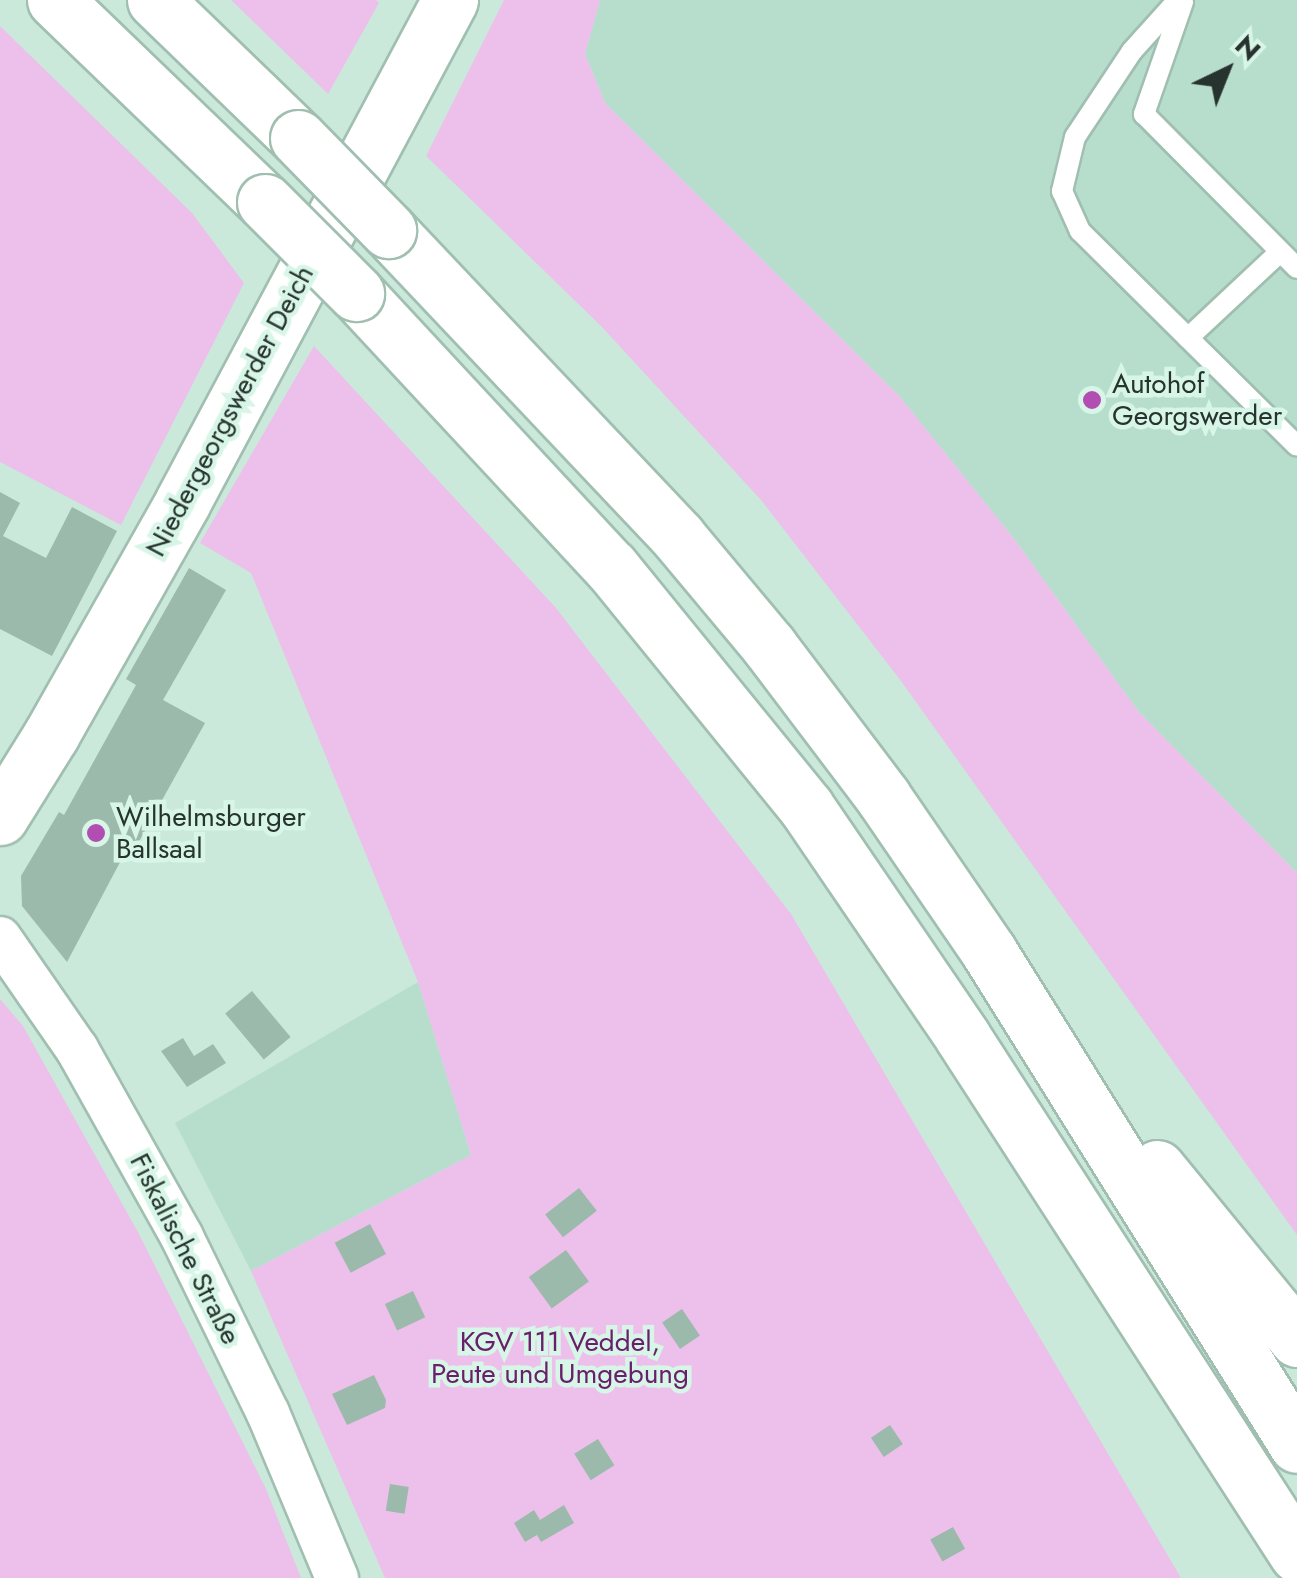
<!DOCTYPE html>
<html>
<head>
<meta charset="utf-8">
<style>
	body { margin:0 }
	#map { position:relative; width:1297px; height:1578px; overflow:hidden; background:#cae9da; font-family:Jost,sans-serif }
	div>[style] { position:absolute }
	.built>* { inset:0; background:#b7decd }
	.green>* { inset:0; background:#ecc0ea }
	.building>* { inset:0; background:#9cbaac; transform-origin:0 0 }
	.roads { filter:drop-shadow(2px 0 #a0bfb1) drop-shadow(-2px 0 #a0bfb1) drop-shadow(0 2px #a0bfb1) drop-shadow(0 -2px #a0bfb1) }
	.lane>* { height:20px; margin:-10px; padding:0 10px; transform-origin:10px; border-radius:10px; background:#fff }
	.street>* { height:42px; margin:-21px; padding:0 21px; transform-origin:21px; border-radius:21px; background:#fff }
	.secondary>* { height:55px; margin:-27.5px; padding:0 27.5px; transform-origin:27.5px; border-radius:27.5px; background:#fff }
	.highway>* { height:55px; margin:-27.5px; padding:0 27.5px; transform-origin:27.5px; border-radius:27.5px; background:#fff }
	.bridges { filter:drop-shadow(2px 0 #a0bfb1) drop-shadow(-2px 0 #a0bfb1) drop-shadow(0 2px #a0bfb1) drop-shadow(0 -2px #a0bfb1) }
	.highway-bridge>* { height:55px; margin:-27.5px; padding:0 27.5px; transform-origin:27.5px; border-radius:27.5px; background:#fff }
	.dots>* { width:28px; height:28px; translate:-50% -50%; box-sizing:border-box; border:5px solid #d7f6e7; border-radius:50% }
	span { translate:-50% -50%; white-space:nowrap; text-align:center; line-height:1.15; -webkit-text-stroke:9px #d7f6e7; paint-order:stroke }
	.poi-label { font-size:28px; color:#27332e }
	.left { translate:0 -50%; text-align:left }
	.street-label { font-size:28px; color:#27332e }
	.park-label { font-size:28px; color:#69206a }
	.north { position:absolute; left:1177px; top:20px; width:100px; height:100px; -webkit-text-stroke:8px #d7f6e7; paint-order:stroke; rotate:43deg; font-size:28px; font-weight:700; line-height:40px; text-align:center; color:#27332e }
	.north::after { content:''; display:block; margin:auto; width:35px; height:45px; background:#27332e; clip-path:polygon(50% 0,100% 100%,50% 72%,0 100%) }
</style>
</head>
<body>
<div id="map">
	<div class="built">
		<div style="clip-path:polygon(600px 0,1297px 0,1297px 873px,1138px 711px,1015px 540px,900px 397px,605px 103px,585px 54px)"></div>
		<div style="clip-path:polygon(418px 982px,471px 1155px,251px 1271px,175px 1123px)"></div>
	</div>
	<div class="green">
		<div style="clip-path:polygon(231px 0,376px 0,379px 3px,328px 94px)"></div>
		<div style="clip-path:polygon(504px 0,600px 0,585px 54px,605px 103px,900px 397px,1015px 540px,1138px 711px,1297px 873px,1297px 1235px,901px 681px,761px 500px,601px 326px,426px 156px)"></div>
		<div style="clip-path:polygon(0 26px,192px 213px,244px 283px,121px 525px,0 462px)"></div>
		<div style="clip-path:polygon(314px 346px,556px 608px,791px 914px,1181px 1578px,385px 1578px,251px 1271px,471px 1155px,418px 982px,251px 573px,200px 543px)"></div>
		<div style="clip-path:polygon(0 999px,23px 1026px,139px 1234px,266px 1489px,301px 1578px,0 1578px)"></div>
	</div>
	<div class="building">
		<div style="clip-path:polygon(0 492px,20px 503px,3px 536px,46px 558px,72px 507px,117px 531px,52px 656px,0 629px)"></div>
		<div style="clip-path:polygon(189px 568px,226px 590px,163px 700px,205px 723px,132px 854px,126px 851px,67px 962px,22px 906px,21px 876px,59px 812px,64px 815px,136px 685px,126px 679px)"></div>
		<div style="left:252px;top:991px;width:60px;height:35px;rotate:50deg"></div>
		<div style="clip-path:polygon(183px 1038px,194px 1056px,213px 1044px,226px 1063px,187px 1087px,161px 1051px)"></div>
		<div style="left:579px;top:1188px;width:29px;height:43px;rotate:52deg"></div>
		<div style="left:370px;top:1224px;width:34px;height:40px;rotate:62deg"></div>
		<div style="left:566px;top:1250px;width:39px;height:46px;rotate:54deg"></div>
		<div style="left:413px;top:1291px;width:29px;height:31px;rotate:65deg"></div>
		<div style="left:682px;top:1309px;width:32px;height:24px;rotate:56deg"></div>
		<div style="clip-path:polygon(374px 1375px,386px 1400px,385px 1408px,347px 1425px,332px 1394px)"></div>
		<div style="left:890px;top:1425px;width:23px;height:23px;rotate:56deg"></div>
		<div style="left:598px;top:1439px;width:31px;height:28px;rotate:58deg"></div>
		<div style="left:390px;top:1484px;width:19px;height:27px;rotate:9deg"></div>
		<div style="clip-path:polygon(564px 1505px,574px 1523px,541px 1542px,537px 1535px,525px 1542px,514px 1523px,534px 1510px,540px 1520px)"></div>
		<div style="left:953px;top:1527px;width:25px;height:26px;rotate:61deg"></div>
	</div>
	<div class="roads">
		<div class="lane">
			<div style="left:1178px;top:0;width:69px;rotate:132deg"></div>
			<div style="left:1132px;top:51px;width:103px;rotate:123.5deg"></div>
			<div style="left:1075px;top:137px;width:56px;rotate:103.5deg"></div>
			<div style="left:1062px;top:191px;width:44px;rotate:65.8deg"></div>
			<div style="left:1080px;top:231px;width:305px;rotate:44.7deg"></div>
			<div style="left:1183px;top:2px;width:119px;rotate:109.2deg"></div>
			<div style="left:1144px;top:114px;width:217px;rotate:45.2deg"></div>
			<div style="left:1188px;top:338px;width:126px;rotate:-43.1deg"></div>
		</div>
		<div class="street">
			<div style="left:0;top:938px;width:135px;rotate:55.3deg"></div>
			<div style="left:77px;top:1049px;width:215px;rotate:60.8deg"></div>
			<div style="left:182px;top:1237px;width:196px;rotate:64deg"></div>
			<div style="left:268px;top:1413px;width:179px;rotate:67.3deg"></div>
		</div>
		<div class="secondary">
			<div style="left:0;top:817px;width:97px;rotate:-58.1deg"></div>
			<div style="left:51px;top:735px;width:266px;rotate:-60.5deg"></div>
			<div style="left:182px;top:503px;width:570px;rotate:-61.95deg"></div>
		</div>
		<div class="highway">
			<div style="left:55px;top:0;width:291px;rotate:43.9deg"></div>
			<div style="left:155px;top:0;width:199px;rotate:44deg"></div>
			<div style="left:388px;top:230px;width:422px;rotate:46.6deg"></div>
			<div style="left:678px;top:537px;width:142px;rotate:50.1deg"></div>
			<div style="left:769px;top:646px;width:189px;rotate:52.9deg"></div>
			<div style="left:883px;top:797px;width:188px;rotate:55.6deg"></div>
			<div style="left:989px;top:952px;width:581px;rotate:58.01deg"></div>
			<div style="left:356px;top:293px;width:374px;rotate:47.1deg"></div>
			<div style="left:611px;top:567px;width:309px;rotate:50.9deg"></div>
			<div style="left:806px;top:807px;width:277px;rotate:55.7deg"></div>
			<div style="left:962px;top:1036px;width:617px;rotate:57.11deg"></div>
			<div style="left:1157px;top:1168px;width:221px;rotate:50.7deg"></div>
		</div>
	</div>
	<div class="bridges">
		<div class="highway-bridge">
			<div style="left:298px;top:138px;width:129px;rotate:45.6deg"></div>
			<div style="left:265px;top:202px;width:129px;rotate:45deg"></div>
		</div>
	</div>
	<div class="dots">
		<div style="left:1092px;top:400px;background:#b24db2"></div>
		<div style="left:96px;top:833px;background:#b24db2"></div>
	</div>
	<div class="poi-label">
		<span class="left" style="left:1112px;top:400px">Autohof<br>Georgswerder</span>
		<span class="left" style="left:116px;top:833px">Wilhelmsburger<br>Ballsaal</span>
	</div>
	<div class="street-label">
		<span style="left:230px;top:411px;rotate:-62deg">Niedergeorgswerder Deich</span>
		<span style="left:185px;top:1249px;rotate:63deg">Fiskalische Straße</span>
	</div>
	<div class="park-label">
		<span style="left:560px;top:1358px">KGV 111 Veddel,<br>Peute und Umgebung</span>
	</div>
	<div class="north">N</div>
</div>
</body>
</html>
